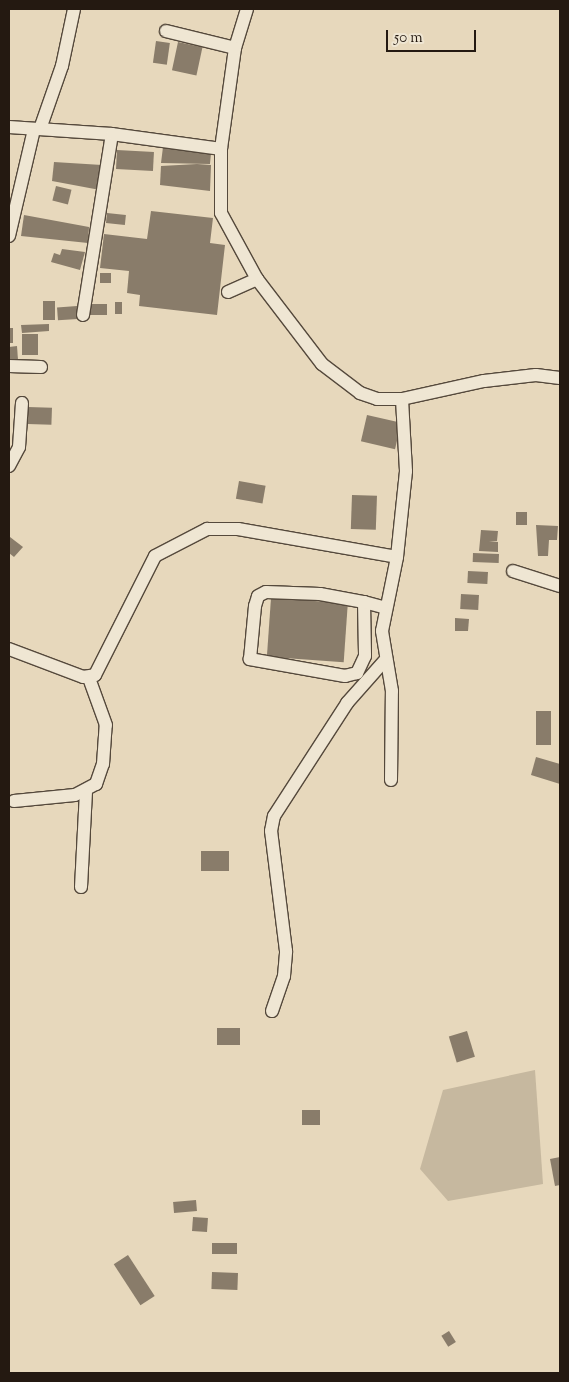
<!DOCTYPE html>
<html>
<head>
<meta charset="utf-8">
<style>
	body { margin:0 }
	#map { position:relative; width:569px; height:1382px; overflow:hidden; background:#e7d8bc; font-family:"Sorts Mill Goudy",serif }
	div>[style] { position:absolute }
	.green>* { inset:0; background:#c6b89f }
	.building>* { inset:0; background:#897c6a; transform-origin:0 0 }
	.roads { filter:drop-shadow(1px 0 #55493c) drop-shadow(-1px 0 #55493c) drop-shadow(0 1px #55493c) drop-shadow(0 -1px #55493c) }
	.minor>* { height:12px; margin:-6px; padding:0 6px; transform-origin:6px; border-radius:6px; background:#efe6d3 }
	span { translate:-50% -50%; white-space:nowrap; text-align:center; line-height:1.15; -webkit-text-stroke:5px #efe6d3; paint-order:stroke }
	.frame { position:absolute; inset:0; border:10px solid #241911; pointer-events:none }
	.scale { position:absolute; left:386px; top:30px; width:90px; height:22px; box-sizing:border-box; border:2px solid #241911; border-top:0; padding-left:6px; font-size:15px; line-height:18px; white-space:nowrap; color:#241911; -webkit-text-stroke:4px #efe6d3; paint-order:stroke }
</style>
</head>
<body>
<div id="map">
	<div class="green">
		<div style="clip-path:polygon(535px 1070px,543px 1184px,448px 1201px,420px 1169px,443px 1090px)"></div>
	</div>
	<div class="building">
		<div style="left:156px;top:41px;width:14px;height:22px;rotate:8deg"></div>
		<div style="left:178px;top:42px;width:25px;height:29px;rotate:12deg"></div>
		<div style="clip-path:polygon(163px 147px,211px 153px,210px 164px,161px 163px)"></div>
		<div style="left:117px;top:150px;width:37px;height:19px;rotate:3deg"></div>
		<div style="clip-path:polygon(54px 162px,102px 165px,100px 190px,52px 181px)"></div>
		<div style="clip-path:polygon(197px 164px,211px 165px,210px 191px,160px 185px,161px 166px)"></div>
		<div style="left:56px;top:186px;width:16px;height:15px;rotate:14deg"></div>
		<div style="clip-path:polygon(151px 211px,213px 218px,210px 243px,225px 245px,217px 315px,139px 306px,140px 295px,127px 293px,129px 271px,100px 268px,104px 234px,147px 239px)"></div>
		<div style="left:107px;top:213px;width:19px;height:10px;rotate:6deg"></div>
		<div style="clip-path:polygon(24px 215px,89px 227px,88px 243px,21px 236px)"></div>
		<div style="clip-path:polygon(62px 249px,85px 252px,80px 270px,51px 262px,54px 253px,60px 255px)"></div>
		<div style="left:100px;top:273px;width:11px;height:10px"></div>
		<div style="left:43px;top:301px;width:12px;height:19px"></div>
		<div style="left:115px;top:302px;width:7px;height:12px"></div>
		<div style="left:90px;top:304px;width:17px;height:11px"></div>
		<div style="left:77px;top:306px;width:13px;height:20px;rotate:86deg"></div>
		<div style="clip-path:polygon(49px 324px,49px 331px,22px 333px,21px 325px)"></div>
		<div style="left:9px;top:328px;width:4px;height:15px"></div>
		<div style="left:22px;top:334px;width:16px;height:21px"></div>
		<div style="clip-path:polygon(17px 346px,18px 360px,9px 361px,9px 347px)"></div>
		<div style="left:28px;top:407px;width:24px;height:17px;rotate:2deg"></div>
		<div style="left:367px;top:415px;width:35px;height:27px;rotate:13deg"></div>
		<div style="left:239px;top:481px;width:27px;height:18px;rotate:10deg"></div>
		<div style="left:352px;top:495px;width:25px;height:34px;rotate:2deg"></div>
		<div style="left:516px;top:512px;width:11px;height:13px"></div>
		<div style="clip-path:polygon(536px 525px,558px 526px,557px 540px,549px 540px,548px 556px,538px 556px)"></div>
		<div style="clip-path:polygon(481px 530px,498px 531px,497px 541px,489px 541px,498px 542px,498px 552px,479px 551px)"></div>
		<div style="clip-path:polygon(10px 537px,23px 547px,14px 557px,9px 553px)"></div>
		<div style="left:473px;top:553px;width:26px;height:9px;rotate:2deg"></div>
		<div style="left:468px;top:571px;width:20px;height:12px;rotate:3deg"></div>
		<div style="left:461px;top:594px;width:18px;height:15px;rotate:3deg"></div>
		<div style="left:271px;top:598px;width:77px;height:59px;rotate:4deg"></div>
		<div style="clip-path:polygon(455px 618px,469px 619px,468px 631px,455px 631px)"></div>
		<div style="left:536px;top:711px;width:15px;height:34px"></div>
		<div style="clip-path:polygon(536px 757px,560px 764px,560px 784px,531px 775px)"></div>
		<div style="left:201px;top:851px;width:28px;height:20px"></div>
		<div style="left:217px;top:1028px;width:23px;height:17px"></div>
		<div style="left:467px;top:1031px;width:27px;height:19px;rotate:73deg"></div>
		<div style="left:302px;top:1110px;width:18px;height:15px"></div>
		<div style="clip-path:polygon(560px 1157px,560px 1185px,555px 1186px,550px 1159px)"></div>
		<div style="left:196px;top:1200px;width:11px;height:23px;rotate:85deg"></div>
		<div style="left:193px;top:1217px;width:15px;height:14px;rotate:4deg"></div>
		<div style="left:212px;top:1243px;width:25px;height:11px"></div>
		<div style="left:128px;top:1255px;width:49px;height:17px;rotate:57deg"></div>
		<div style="left:212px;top:1272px;width:26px;height:17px;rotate:2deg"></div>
		<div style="left:449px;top:1331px;width:13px;height:9px;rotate:58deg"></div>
	</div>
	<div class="roads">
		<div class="minor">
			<div style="left:247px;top:9px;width:41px;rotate:107.1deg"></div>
			<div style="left:235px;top:48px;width:102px;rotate:97.9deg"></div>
			<div style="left:221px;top:149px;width:64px;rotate:90deg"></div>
			<div style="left:221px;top:213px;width:75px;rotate:61.4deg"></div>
			<div style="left:257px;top:279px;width:107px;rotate:52.6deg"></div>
			<div style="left:322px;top:364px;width:48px;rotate:37.3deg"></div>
			<div style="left:360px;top:393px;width:18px;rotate:19deg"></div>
			<div style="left:377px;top:399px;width:25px"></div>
			<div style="left:402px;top:399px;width:84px;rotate:-12.4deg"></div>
			<div style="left:484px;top:381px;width:52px;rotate:-6.6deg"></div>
			<div style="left:536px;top:375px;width:24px;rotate:7deg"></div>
			<div style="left:166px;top:31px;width:71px;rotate:13.8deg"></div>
			<div style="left:9px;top:127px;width:103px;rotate:3.9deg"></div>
			<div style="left:40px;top:129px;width:67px;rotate:-70.8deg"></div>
			<div style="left:62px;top:66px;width:58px;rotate:-78.1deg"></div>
			<div style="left:9px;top:236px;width:110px;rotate:-76.8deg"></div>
			<div style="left:228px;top:292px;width:32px;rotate:-24deg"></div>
			<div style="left:83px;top:315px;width:183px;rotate:-80.9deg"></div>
			<div style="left:112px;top:134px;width:110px;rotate:7.8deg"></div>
			<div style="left:9px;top:366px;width:32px;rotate:2deg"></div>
			<div style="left:9px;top:466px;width:21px;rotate:-62deg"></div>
			<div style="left:19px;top:447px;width:44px;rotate:-86.1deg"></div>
			<div style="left:513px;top:571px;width:49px;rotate:17.7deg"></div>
			<div style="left:364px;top:602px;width:54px;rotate:88.9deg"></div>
			<div style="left:365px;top:656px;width:19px;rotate:115deg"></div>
			<div style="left:357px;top:673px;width:12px;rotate:166deg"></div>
			<div style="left:345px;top:676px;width:97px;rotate:-169.9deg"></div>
			<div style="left:250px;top:659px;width:53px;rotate:-84.6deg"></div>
			<div style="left:255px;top:606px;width:10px;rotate:-73deg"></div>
			<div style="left:258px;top:596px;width:9px;rotate:-27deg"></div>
			<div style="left:266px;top:592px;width:54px;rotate:2.1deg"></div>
			<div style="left:320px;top:594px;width:45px;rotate:10.3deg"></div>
			<div style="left:364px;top:602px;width:23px;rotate:15deg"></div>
			<div style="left:9px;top:649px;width:79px;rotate:20.7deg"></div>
			<div style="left:83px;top:677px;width:12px;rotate:-9deg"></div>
			<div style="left:95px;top:675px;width:133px;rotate:-63.2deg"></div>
			<div style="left:155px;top:556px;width:59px;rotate:-27.4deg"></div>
			<div style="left:207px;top:529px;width:31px"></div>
			<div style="left:238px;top:529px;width:161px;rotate:10deg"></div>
			<div style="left:391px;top:780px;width:89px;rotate:-89.4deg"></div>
			<div style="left:392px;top:691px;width:61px;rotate:-99.5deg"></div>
			<div style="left:382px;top:631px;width:76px;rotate:-78.5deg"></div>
			<div style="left:397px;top:557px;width:86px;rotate:-84deg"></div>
			<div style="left:406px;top:471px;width:72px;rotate:-93.2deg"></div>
			<div style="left:14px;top:801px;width:61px;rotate:-5.6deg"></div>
			<div style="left:75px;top:795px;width:24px;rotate:-28deg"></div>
			<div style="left:96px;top:784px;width:21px;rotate:-71deg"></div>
			<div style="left:103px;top:764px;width:39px;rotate:-86deg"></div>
			<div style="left:106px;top:725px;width:50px;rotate:-109.9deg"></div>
			<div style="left:81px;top:887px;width:97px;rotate:-87deg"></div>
			<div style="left:272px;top:1011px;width:37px;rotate:-71deg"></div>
			<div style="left:284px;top:976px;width:25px;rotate:-85deg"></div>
			<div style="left:286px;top:951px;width:121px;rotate:-97.1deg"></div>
			<div style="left:271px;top:831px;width:15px;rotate:-79deg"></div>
			<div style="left:274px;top:816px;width:135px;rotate:-57.1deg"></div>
			<div style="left:347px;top:703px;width:59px;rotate:-48.4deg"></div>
		</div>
	</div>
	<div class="frame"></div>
	<div class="scale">50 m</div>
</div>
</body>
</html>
